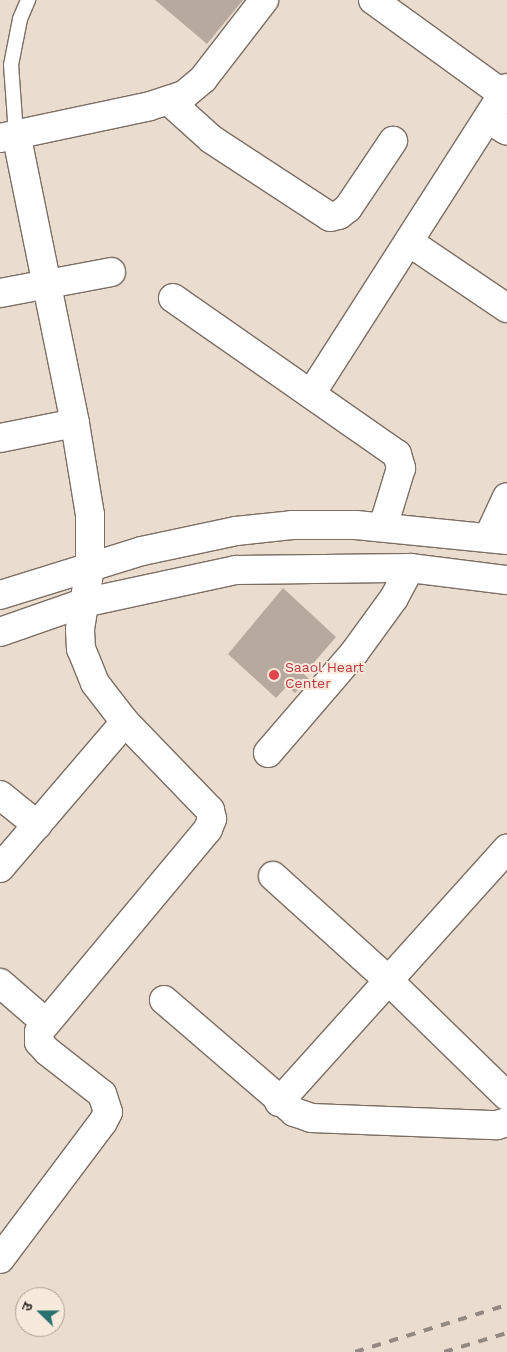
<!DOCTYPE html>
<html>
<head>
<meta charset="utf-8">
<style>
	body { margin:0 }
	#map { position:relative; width:507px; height:1352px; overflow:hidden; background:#ebdcd0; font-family:"Work Sans","Noto Sans Devanagari",sans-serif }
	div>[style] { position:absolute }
	.building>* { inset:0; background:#b7a99e }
	.roads { filter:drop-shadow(1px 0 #7c6e64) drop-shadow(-1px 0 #7c6e64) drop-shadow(0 1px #7c6e64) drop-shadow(0 -1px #7c6e64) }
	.service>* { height:14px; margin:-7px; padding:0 7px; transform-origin:7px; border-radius:7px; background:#fff }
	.minor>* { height:28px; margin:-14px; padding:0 14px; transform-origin:14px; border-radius:14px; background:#fff }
	.secondary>* { height:28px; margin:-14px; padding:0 14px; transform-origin:14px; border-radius:14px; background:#fff }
	.rail>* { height:4px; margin-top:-2px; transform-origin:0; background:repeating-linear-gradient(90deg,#938981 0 9px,transparent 0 18px) }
	.dots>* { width:14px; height:14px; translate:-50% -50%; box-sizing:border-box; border:2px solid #f8e9dd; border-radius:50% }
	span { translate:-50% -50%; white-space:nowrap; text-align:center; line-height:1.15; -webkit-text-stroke:4px #f8e9dd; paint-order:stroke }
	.health-label { font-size:14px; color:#be3a42 }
	.left { translate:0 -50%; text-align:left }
	.north { position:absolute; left:15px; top:1287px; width:50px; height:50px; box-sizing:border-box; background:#f8e9dd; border:1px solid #aa9f96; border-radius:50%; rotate:292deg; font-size:14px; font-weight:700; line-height:20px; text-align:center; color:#36302c }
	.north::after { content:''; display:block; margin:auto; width:18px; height:22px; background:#27716f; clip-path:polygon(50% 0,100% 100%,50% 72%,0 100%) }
</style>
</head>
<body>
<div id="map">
	<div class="building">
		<div style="clip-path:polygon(155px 0,243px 0,207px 44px)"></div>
		<div style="clip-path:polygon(283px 588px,336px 637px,304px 674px,309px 679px,295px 693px,287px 686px,276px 698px,228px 654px)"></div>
	</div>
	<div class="roads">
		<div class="service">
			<div style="left:16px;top:134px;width:69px;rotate:-94.1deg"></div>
			<div style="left:11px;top:65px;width:47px;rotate:-78.9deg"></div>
			<div style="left:20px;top:19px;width:21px;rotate:-67deg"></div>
		</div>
		<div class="minor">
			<div style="left:373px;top:0;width:160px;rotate:35.9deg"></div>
			<div style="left:169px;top:101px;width:57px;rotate:42.1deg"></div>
			<div style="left:211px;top:139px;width:142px;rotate:33.2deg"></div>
			<div style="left:330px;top:217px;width:9px;rotate:-13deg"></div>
			<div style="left:339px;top:215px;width:11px;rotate:-38deg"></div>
			<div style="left:348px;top:208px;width:81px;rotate:-56.1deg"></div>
			<div style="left:488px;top:119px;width:22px;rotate:32deg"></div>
			<div style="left:0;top:138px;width:153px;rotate:-12deg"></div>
			<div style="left:150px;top:106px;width:36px;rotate:-18deg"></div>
			<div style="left:184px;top:95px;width:25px;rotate:-40deg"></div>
			<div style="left:203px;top:79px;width:100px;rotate:-52.3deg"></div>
			<div style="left:409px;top:242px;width:118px;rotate:34deg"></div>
			<div style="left:0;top:293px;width:113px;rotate:-10.7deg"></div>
			<div style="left:173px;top:298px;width:273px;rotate:34.9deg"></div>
			<div style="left:397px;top:454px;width:15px;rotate:74deg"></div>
			<div style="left:401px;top:468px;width:62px;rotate:107deg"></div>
			<div style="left:311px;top:394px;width:363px;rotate:-57.4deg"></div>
			<div style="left:0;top:438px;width:76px;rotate:-11.3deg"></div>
			<div style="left:488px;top:538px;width:45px;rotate:-65.1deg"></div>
			<div style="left:268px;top:753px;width:132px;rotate:-49.3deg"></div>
			<div style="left:354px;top:653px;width:68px;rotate:-54deg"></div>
			<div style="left:394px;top:598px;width:34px;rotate:-62deg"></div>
			<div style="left:0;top:795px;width:48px;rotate:39deg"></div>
			<div style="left:0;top:868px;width:192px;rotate:-49.4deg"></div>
			<div style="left:273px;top:876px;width:155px;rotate:42.1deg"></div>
			<div style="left:388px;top:980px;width:166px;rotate:44.3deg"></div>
			<div style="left:0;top:983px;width:60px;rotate:40.9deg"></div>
			<div style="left:164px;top:1000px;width:172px;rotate:40.7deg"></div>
			<div style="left:294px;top:1112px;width:18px;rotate:19deg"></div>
			<div style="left:311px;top:1118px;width:186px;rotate:2.2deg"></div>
			<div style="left:497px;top:1125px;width:10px;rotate:-17deg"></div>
			<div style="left:279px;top:1102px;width:341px;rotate:-48deg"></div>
			<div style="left:0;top:1259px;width:171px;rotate:-53.1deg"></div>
			<div style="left:103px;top:1122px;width:11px;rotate:-63deg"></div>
			<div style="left:108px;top:1112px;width:19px;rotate:-108deg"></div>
			<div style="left:102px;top:1094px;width:70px;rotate:-142deg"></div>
			<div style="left:47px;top:1051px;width:12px;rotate:-132deg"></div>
			<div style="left:39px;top:1042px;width:10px;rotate:-90deg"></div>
			<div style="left:39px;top:1032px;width:264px;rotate:-50.2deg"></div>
			<div style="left:208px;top:829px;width:11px;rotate:-68deg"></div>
			<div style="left:212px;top:819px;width:9px;rotate:-103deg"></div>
			<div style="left:210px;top:810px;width:122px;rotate:-134deg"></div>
			<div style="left:125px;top:722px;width:49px;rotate:-127.6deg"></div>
			<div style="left:95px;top:683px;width:37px;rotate:-112deg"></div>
			<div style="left:81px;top:649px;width:20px;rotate:-93deg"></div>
			<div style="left:80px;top:629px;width:63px;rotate:-80.8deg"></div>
			<div style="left:90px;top:567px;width:52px;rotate:-90deg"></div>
			<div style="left:90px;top:515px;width:93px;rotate:-99.3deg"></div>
			<div style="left:75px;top:423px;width:295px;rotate:-101.5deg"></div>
		</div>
		<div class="secondary">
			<div style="left:0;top:595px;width:149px;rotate:-17.2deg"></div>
			<div style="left:142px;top:551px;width:96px;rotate:-12deg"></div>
			<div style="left:236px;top:531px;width:56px;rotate:-6.1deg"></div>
			<div style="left:292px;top:525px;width:64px"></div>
			<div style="left:356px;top:525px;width:152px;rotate:5.7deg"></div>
			<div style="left:0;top:632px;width:88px;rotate:-19.3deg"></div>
			<div style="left:83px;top:603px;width:157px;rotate:-12.2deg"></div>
			<div style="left:236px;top:570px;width:174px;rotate:-0.7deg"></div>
			<div style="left:410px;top:568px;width:98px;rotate:7.1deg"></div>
		</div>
	</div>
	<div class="rail">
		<div style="left:355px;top:1352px;width:159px;rotate:-17.2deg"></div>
		<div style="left:444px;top:1352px;width:66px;rotate:-16.8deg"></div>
	</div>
	<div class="dots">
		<div style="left:274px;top:675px;background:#e0444e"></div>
	</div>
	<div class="health-label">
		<span class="left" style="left:285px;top:675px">Saaol Heart<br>Center</span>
	</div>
	<div class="north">उ</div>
</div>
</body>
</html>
